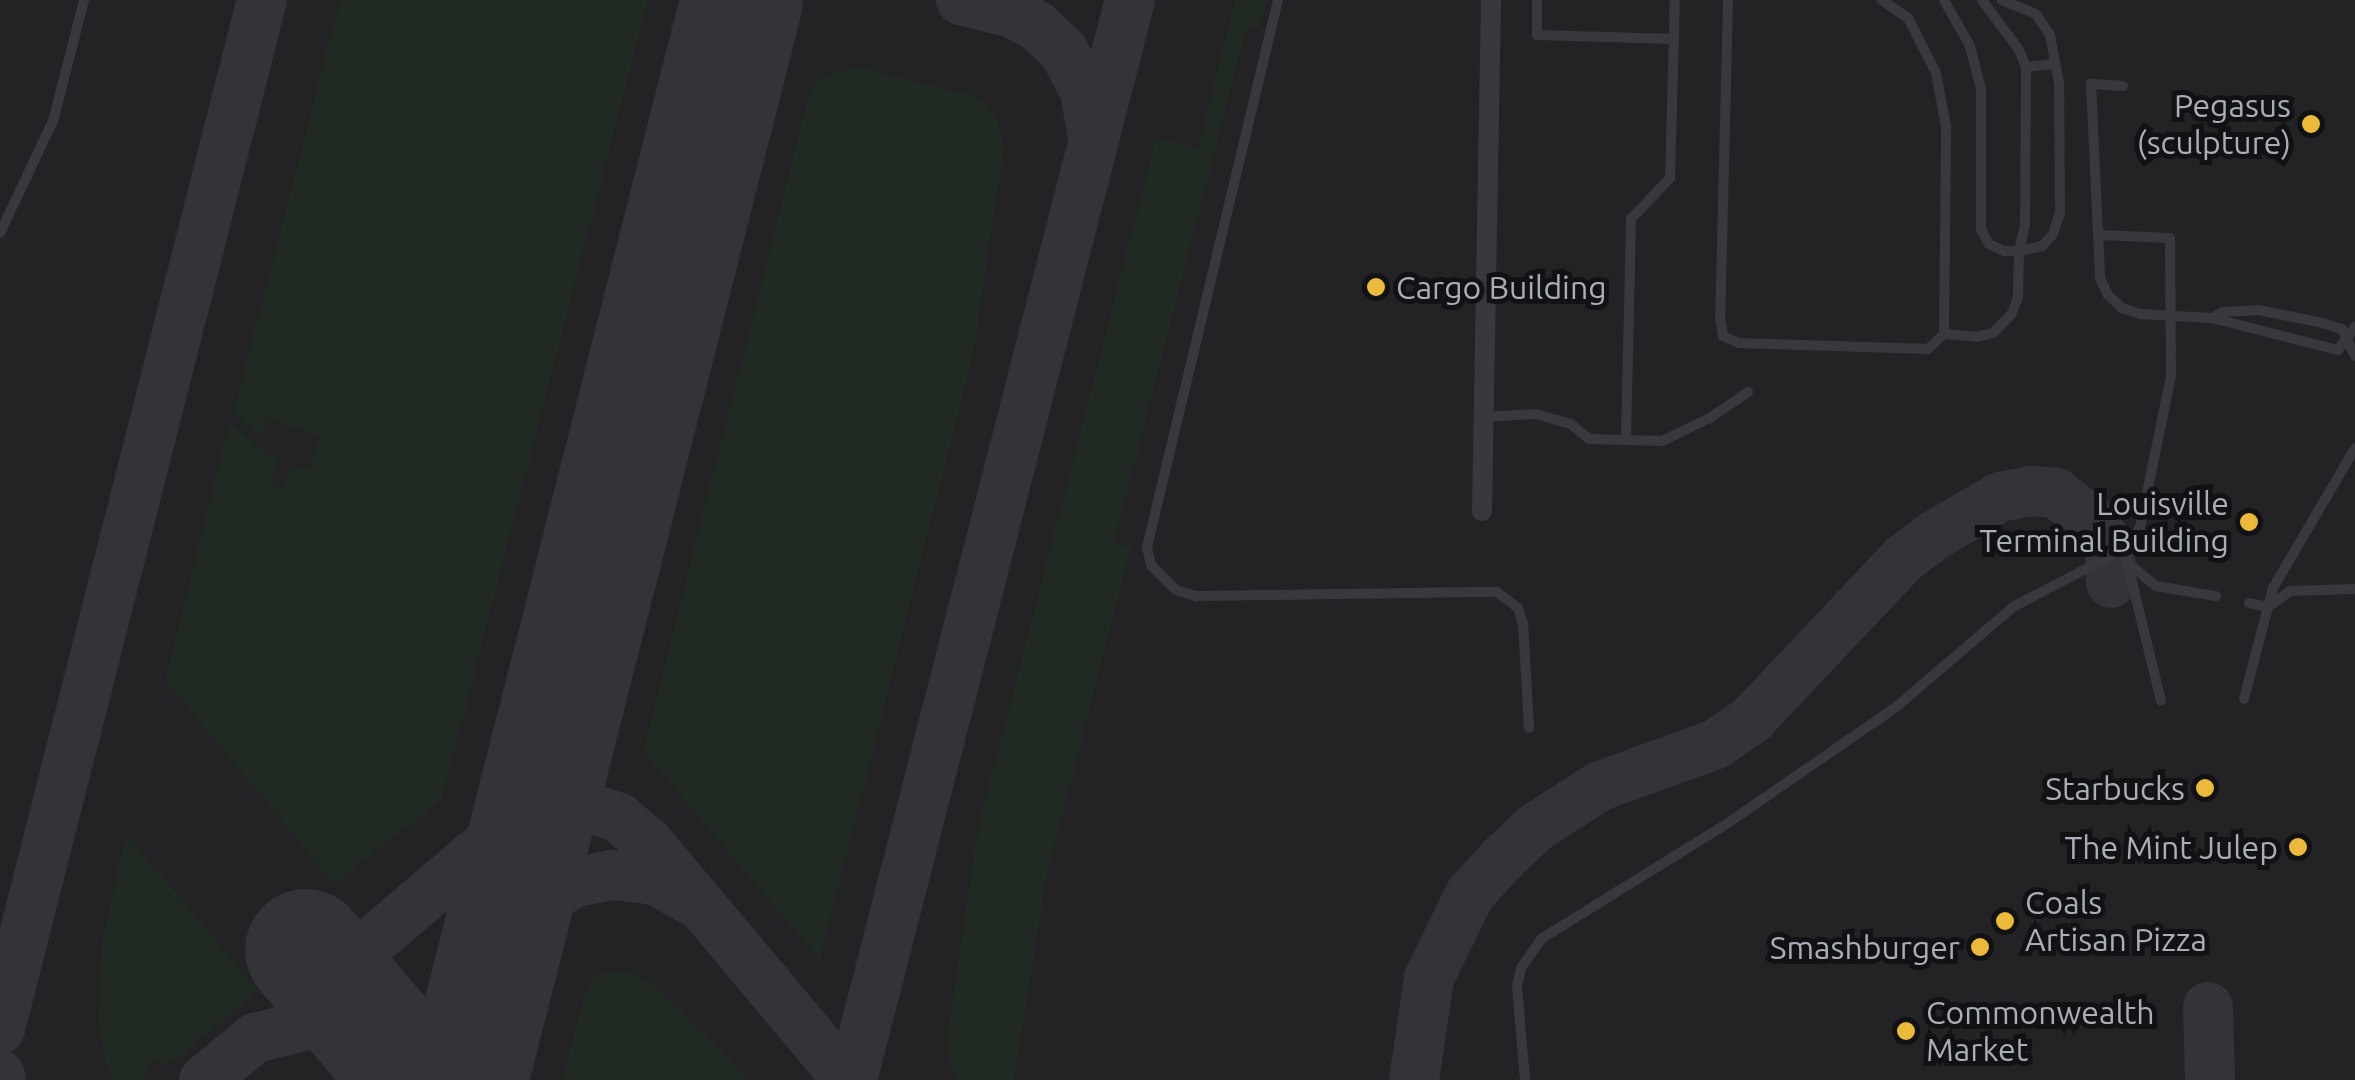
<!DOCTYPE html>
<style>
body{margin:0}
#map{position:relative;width:2355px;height:1080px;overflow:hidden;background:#171719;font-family:Ubuntu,sans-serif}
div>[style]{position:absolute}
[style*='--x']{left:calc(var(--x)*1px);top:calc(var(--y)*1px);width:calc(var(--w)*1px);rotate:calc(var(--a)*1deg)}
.built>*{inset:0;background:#232326;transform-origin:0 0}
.green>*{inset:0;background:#212923}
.taxiway>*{height:50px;margin:-25px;padding:0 25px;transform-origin:25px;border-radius:25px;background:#333438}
.runway>*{height:122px;margin:-61px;padding:0 61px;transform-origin:61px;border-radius:61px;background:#333438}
.service>*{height:10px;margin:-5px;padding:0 5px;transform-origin:5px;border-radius:5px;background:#38393e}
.minor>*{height:20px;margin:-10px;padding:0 10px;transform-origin:10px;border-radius:10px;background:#38393e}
.dots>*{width:28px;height:28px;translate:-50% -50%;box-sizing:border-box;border:5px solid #121214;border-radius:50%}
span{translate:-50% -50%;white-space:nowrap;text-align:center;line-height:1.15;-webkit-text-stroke:10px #121214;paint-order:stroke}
.poi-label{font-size:32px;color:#aaaeb8}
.right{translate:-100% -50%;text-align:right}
.left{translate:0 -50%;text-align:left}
</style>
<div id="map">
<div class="built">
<div style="left:0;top:0;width:2355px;height:1080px"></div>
</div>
<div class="green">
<div style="clip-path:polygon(340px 0,648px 0,442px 799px,334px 884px,165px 680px,230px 423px,264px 452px,280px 459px,270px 483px,281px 488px,295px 465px,309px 468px,320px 436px,269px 419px,261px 431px,253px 431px,234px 412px)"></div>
<div style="clip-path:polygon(1235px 0,1266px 0,1259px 29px,1247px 26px,1114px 543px,1131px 547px,1046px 879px,1014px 1080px,957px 1080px,948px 1056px,947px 1037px,978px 829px,1156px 138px,1199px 147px)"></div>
<div style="clip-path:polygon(859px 67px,978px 97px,996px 114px,1004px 147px,973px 355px,820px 960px,643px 751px,809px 94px,820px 76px)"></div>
<div style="clip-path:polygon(126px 834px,258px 990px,179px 1058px,167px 1064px,152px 1060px,142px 1080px,116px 1080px,107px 1070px,98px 1020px,102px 942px)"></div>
<div style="clip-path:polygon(624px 969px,650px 982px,751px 1080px,562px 1080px,583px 1000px,596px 975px)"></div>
</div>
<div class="taxiway">
<div style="--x:961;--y:0;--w:53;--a:14.3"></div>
<div style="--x:1012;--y:13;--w:28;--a:27"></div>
<div style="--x:1037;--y:26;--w:35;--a:43"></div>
<div style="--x:1063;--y:50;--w:47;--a:61.8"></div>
<div style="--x:1085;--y:91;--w:42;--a:80.3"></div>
<div style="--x:683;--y:230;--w:175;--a:-74.8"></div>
<div style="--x:729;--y:61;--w:33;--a:-67"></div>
<div style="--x:742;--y:31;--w:45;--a:-44.1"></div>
<div style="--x:330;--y:978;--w:233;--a:-40.5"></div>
<div style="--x:507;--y:827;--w:32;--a:-28"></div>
<div style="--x:535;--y:812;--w:51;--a:-5.6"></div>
<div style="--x:586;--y:807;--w:35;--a:18"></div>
<div style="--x:619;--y:818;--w:38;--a:40"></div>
<div style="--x:648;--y:842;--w:311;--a:50"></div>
<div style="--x:2208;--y:1007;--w:73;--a:88.4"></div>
<div style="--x:0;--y:1029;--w:1062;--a:-75.72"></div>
<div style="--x:0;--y:1075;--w:5;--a:79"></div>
<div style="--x:204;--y:1080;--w:66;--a:-39.5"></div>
<div style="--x:255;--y:1038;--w:62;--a:-14"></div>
<div style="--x:315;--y:1023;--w:32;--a:11"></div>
<div style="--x:346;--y:1029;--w:30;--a:26"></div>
<div style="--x:373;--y:1042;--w:51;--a:48.2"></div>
<div style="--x:470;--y:1080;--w:135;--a:-75.5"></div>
<div style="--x:504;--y:949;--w:58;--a:-52.7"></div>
<div style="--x:539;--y:903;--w:43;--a:-29.6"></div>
<div style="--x:576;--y:882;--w:36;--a:-11"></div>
<div style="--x:611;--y:875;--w:44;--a:6.5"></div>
<div style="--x:655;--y:880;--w:45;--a:29.4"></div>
<div style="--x:852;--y:1080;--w:1115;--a:-75.57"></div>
<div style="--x:1414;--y:1080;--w:103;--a:-81.6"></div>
<div style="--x:1429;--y:978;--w:93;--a:-64"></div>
<div style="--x:1470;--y:894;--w:46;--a:-47.6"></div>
<div style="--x:1501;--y:860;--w:48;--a:-43.3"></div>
<div style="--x:1536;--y:827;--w:76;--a:-32.6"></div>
<div style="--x:1600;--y:786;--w:123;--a:-19.9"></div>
<div style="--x:1716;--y:744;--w:42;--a:-34.4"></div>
<div style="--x:1751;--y:720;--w:221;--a:-46.6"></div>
<div style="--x:1903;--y:559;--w:40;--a:-37"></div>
<div style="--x:1935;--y:535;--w:75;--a:-30.3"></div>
<div style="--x:2000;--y:497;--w:31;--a:-11"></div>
<div style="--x:2030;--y:491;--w:26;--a:4"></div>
<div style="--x:2056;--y:493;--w:52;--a:38"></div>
<div style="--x:2097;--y:525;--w:27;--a:62"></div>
<div style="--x:2110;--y:549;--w:34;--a:88"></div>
</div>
<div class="runway">
<div style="--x:306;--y:950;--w:170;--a:50"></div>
<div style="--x:467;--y:1080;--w:1114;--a:-75.71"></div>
</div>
<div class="service">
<div style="--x:1278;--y:0;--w:562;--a:103.47"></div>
<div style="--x:1147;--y:547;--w:18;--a:77"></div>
<div style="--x:1151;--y:565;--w:35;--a:45"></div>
<div style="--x:1176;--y:590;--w:21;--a:17"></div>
<div style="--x:1196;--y:596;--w:301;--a:-0.8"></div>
<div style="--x:1497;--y:592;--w:26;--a:37"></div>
<div style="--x:1518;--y:608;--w:16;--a:72"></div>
<div style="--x:1523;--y:623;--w:105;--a:86.7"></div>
<div style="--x:1537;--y:0;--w:35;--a:90"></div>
<div style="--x:1537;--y:35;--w:137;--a:1.7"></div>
<div style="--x:1674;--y:39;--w:39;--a:-89"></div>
<div style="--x:1728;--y:0;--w:317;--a:91.4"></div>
<div style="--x:1720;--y:317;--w:19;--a:81"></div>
<div style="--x:1723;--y:336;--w:17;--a:24"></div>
<div style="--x:1739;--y:343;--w:189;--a:1.8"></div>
<div style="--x:1928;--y:349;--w:22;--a:-43"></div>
<div style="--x:1944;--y:334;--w:208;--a:-89.4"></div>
<div style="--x:1946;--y:126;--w:54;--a:-100.7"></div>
<div style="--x:1936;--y:73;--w:62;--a:-117"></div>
<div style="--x:1908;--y:18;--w:32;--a:-146"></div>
<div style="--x:1944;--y:0;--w:53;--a:60.5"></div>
<div style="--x:1970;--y:46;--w:44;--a:75.7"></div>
<div style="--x:1981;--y:89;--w:140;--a:90"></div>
<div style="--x:1981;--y:229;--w:17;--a:62"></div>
<div style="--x:1989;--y:244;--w:17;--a:25"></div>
<div style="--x:2004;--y:251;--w:15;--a:0"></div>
<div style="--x:2019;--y:251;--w:27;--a:-77"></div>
<div style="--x:2025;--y:225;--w:158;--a:-89.6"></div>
<div style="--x:2026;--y:67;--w:18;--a:-112"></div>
<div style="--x:2019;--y:50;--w:62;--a:-126.5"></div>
<div style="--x:2026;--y:67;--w:29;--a:-6"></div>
<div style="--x:2123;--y:86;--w:32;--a:-176"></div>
<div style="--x:2091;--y:84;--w:194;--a:87.3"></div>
<div style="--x:2100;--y:278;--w:19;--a:65"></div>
<div style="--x:2108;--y:295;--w:19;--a:43"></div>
<div style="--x:2122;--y:308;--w:20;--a:18"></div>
<div style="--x:2141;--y:314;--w:71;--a:3.2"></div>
<div style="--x:2212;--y:318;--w:130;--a:14.3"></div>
<div style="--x:2338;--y:350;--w:29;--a:-54"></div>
<div style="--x:0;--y:233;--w:124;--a:-64.7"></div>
<div style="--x:53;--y:121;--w:125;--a:-75.6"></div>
<div style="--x:2212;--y:318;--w:13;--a:-29"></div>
<div style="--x:2223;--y:312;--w:35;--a:-3"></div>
<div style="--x:2258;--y:310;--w:66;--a:11.3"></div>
<div style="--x:2323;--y:323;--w:20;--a:18"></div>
<div style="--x:2342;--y:329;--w:30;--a:64"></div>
<div style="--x:1944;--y:334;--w:32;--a:5"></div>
<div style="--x:1976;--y:337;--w:17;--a:-13"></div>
<div style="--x:1993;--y:333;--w:25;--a:-45"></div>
<div style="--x:2011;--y:315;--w:18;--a:-68"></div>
<div style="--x:2018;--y:298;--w:47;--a:-88.8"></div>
<div style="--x:2019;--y:251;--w:24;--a:-12"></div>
<div style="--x:2042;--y:246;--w:16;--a:-47"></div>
<div style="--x:2053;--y:234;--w:23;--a:-72"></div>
<div style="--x:2060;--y:212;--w:129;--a:-90.4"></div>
<div style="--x:2059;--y:83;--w:49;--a:-100.6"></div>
<div style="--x:2050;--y:35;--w:25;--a:-124"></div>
<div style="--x:2036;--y:14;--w:37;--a:-158"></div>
<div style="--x:1485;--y:417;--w:51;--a:-3.4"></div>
<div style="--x:1536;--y:414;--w:36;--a:16"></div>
<div style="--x:1571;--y:424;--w:23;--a:40"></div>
<div style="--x:1589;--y:439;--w:73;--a:1.6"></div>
<div style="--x:1662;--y:441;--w:53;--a:-25.6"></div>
<div style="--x:1710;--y:418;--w:46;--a:-34.4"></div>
<div style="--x:1626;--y:440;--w:221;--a:-88.7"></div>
<div style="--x:1631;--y:219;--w:57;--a:-46.4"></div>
<div style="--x:1670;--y:178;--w:139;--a:-88.4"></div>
<div style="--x:2124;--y:549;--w:156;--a:76.3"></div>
<div style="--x:2129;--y:564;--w:35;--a:39"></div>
<div style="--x:2156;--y:586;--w:61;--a:9.5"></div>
<div style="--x:2249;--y:603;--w:19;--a:12"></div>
<div style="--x:2268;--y:607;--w:27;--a:-36"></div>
<div style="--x:2290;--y:591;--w:65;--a:-1.8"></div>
<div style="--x:2244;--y:699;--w:115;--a:-75.4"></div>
<div style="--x:2273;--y:588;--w:162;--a:-59.6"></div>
<div style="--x:1525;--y:1080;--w:94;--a:-94.9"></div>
<div style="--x:1517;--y:986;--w:18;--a:-77"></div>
<div style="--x:1521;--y:968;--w:35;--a:-55"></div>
<div style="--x:1541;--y:939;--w:220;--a:-31.8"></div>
<div style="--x:1728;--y:823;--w:204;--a:-34.6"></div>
<div style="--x:1896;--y:707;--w:154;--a:-40.5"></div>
<div style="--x:2013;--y:607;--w:131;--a:-27.7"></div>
<div style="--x:2129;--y:546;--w:22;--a:-60"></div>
<div style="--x:2140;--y:527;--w:154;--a:-78.4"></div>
<div style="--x:2171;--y:376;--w:138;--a:-90.4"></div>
<div style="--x:2170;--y:238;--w:70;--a:-177.5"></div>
</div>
<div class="minor">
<div style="--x:1482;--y:511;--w:511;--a:-88.99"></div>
</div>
<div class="dots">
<div style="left:2311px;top:124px;background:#ebba3d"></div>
<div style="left:1376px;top:287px;background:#ebba3d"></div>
<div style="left:2249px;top:522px;background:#ebba3d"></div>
<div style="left:2205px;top:788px;background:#ebba3d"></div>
<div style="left:2298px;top:847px;background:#ebba3d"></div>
<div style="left:2005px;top:921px;background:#ebba3d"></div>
<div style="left:1980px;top:947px;background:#ebba3d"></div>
<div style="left:1906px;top:1031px;background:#ebba3d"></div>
</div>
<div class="poi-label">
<span class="right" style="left:2291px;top:124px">Pegasus<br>(sculpture)</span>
<span class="left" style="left:1396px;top:287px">Cargo Building</span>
<span class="right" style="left:2229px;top:522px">Louisville<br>Terminal Building</span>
<span class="right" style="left:2185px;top:788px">Starbucks</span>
<span class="right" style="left:2278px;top:847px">The Mint Julep</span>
<span class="left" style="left:2025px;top:921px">Coals<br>Artisan Pizza</span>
<span class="right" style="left:1960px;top:947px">Smashburger</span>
<span class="left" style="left:1926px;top:1031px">Commonwealth<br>Market</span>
</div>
</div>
